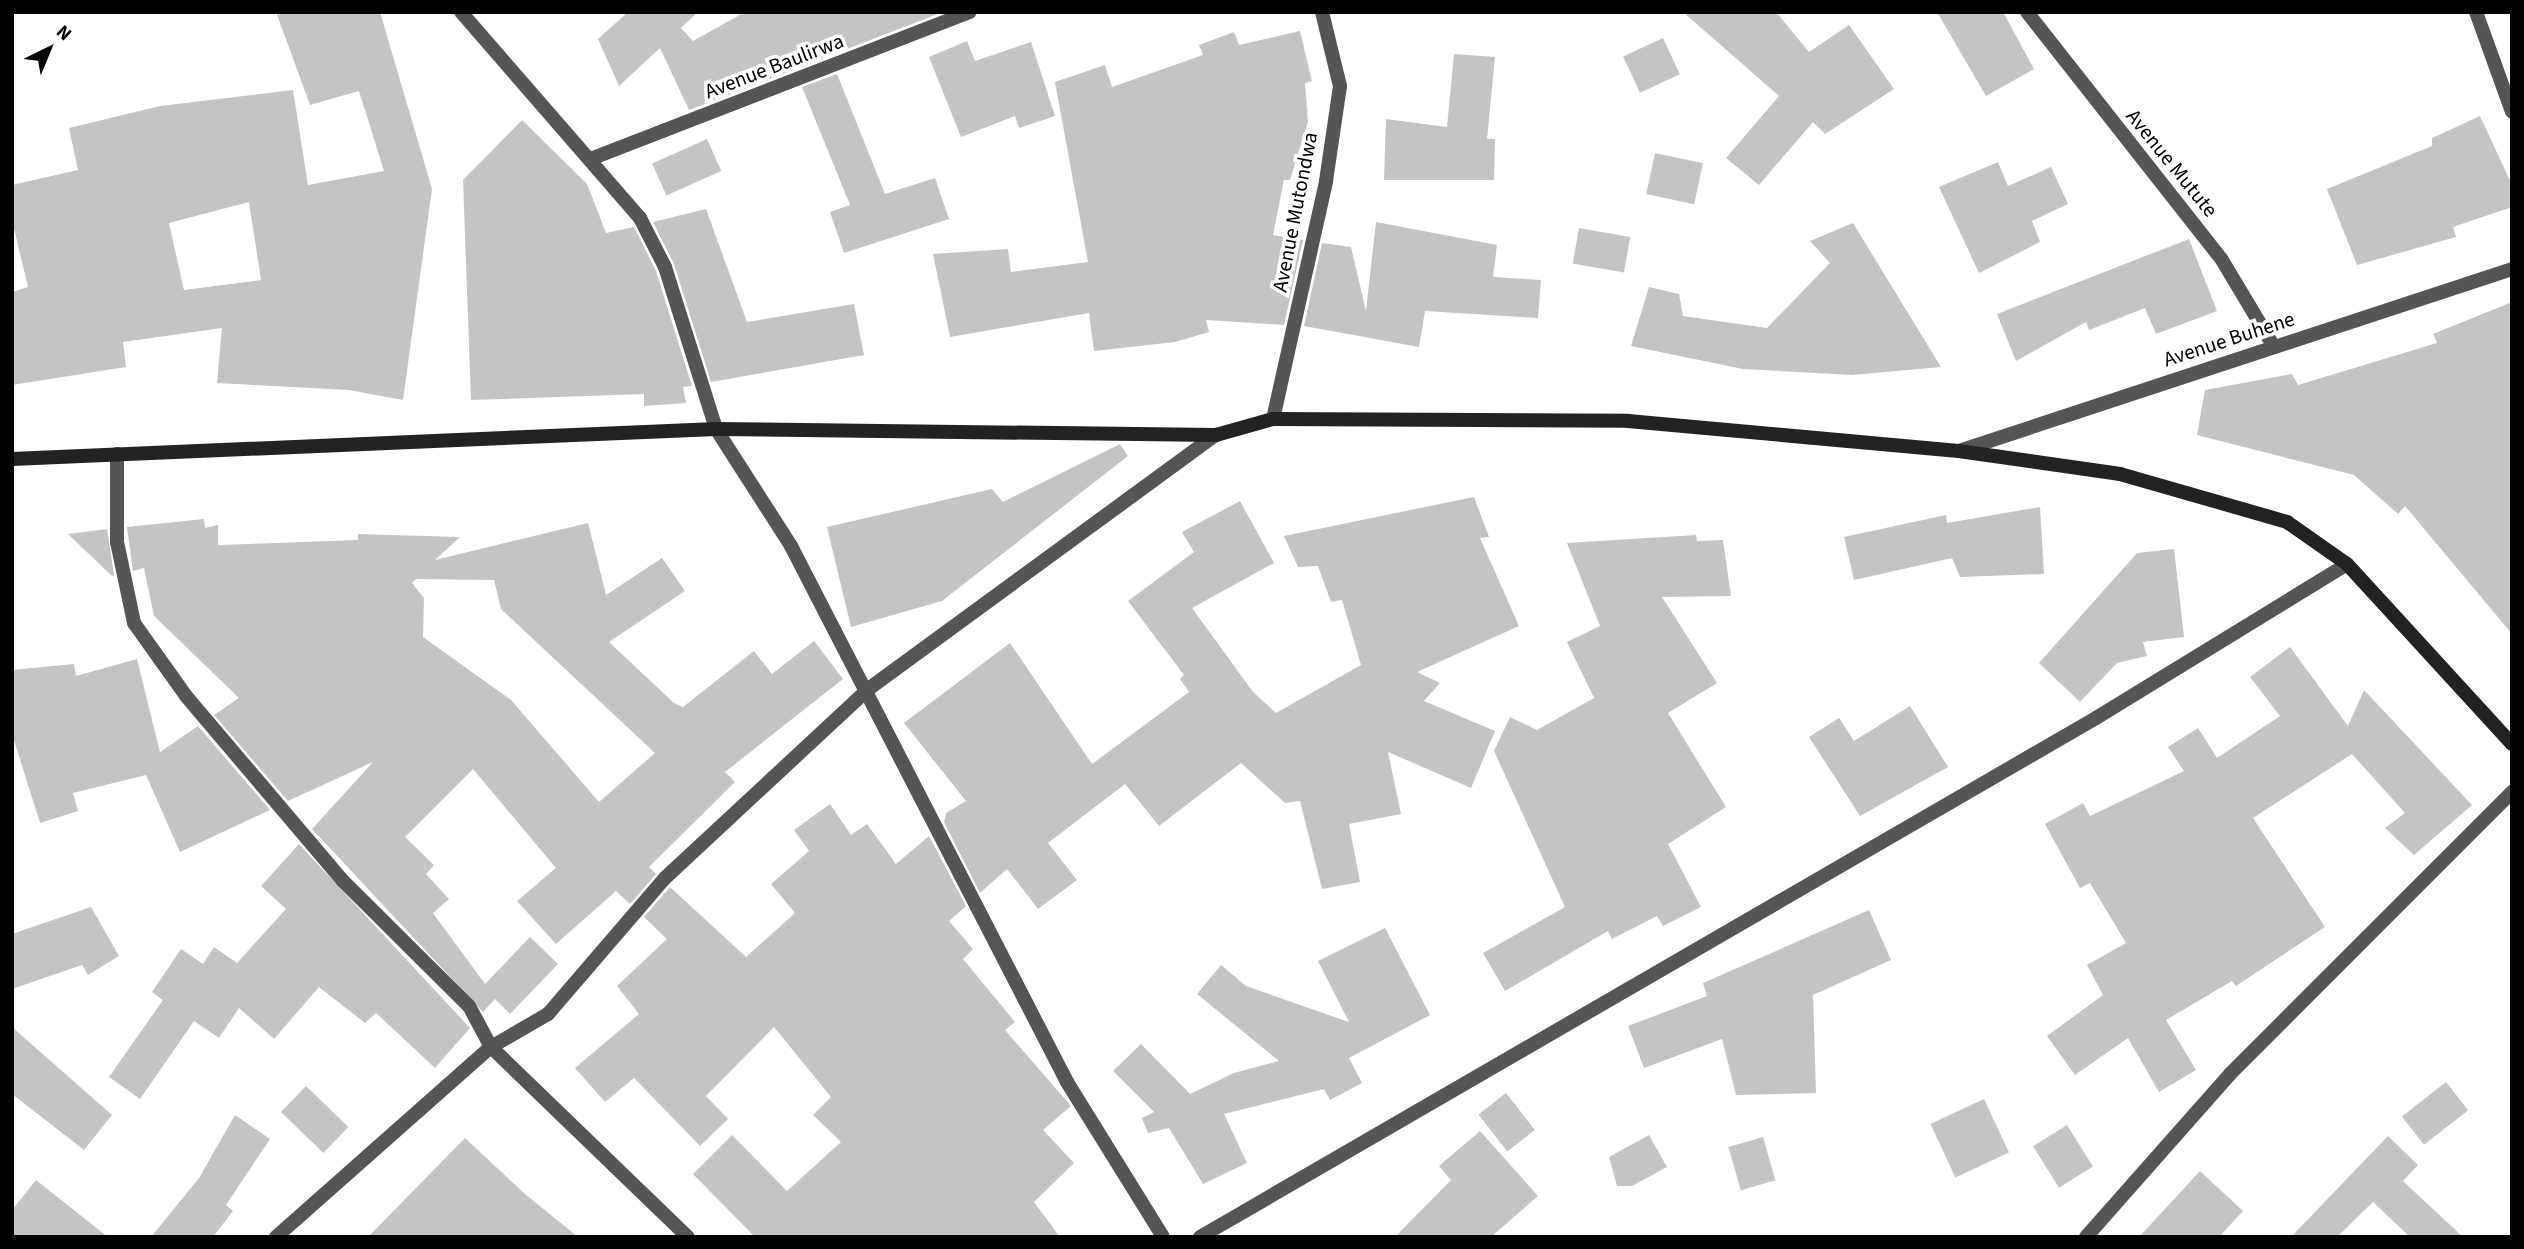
<!DOCTYPE html>
<style>
body{margin:0}
#map{position:relative;width:2524px;height:1249px;overflow:hidden;background:#fff;font-family:"Source Sans 3",sans-serif}
div>[style]{position:absolute}
[style*='--x']{left:calc(var(--x)*1px);top:calc(var(--y)*1px);width:calc(var(--w)*1px);rotate:calc(var(--a)*1deg)}
.building>*{inset:0;background:#c4c4c4;transform-origin:0 0}
.street>*{height:14px;margin:-7px;padding:0 7px;transform-origin:7px;border-radius:7px;background:#555}
.secondary>*{height:14px;margin:-7px;padding:0 7px;transform-origin:7px;border-radius:7px;background:#222}
span{translate:-50% -50%;white-space:nowrap;text-align:center;line-height:1.15;-webkit-text-stroke:7px #fff;paint-order:stroke}
.street-label{font-size:21px;color:#000}
.frame{position:absolute;inset:0;border:14px solid #000;pointer-events:none}
.north{position:absolute;left:14px;top:14px;width:70px;height:70px;-webkit-text-stroke:5px #fff;paint-order:stroke;rotate:43deg;font-size:19px;font-weight:700;line-height:28px;text-align:center;color:#000}
.north::after{content:'';display:block;margin:auto;width:24px;height:32px;background:#000;clip-path:polygon(50% 0,100% 100%,50% 72%,0 100%)}
</style>
<div id="map">
<div class="building">
<div style="clip-path:polygon(evenodd,276px 12px,380px 12px,432px 189px,403px 400px,349px 390px,217px 383px,222px 328px,123px 342px,126px 367px,12px 385px,12px 292px,28px 287px,12px 220px,12px 185px,78px 170px,69px 128px,160px 106px,293px 90px,308px 185px,384px 171px,359px 91px,310px 105px,276px 12px,249px 202px,261px 280px,184px 290px,169px 223px,249px 202px)"></div>
<div style="clip-path:polygon(628px 12px,698px 12px,681px 28px,693px 41px,745px 12px,943px 12px,689px 110px,660px 48px,619px 86px,598px 39px)"></div>
<div style="clip-path:polygon(1683px 12px,1776px 12px,1809px 52px,1849px 25px,1894px 89px,1825px 134px,1813px 122px,1759px 185px,1726px 158px,1779px 96px)"></div>
<div style="clip-path:polygon(1937px 12px,2003px 12px,2034px 69px,1986px 96px)"></div>
<div style="clip-path:polygon(1300px 31px,1312px 81px,1305px 83px,1308px 122px,1290px 180px,1284px 180px,1273px 235px,1303px 240px,1284px 325px,1206px 320px,1209px 332px,1175px 342px,1094px 351px,1089px 313px,950px 337px,933px 254px,1008px 249px,1011px 272px,1088px 262px,1055px 82px,1105px 65px,1112px 87px,1203px 55px,1199px 45px,1234px 32px,1239px 45px)"></div>
<div style="left:1663px;top:38px;width:40px;height:44px;rotate:65deg"></div>
<div style="clip-path:polygon(967px 41px,975px 61px,1031px 42px,1055px 116px,1019px 128px,1015px 116px,961px 137px,929px 57px)"></div>
<div style="clip-path:polygon(1454px 54px,1495px 57px,1487px 139px,1495px 139px,1494px 180px,1384px 180px,1386px 119px,1447px 127px)"></div>
<div style="clip-path:polygon(837px 74px,885px 194px,935px 178px,949px 219px,844px 253px,830px 212px,850px 205px,802px 87px)"></div>
<div style="clip-path:polygon(2480px 116px,2512px 185px,2512px 207px,2453px 227px,2456px 237px,2357px 265px,2327px 189px,2432px 146px,2432px 138px)"></div>
<div style="clip-path:polygon(522px 120px,587px 184px,606px 233px,634px 227px,656px 271px,692px 386px,683px 387px,686px 403px,644px 406px,644px 394px,471px 400px,463px 180px)"></div>
<div style="left:707px;top:139px;width:35px;height:60px;rotate:66deg"></div>
<div style="left:1655px;top:153px;width:49px;height:42px;rotate:12deg"></div>
<div style="clip-path:polygon(1998px 162px,2008px 186px,2051px 167px,2068px 204px,2032px 221px,2040px 242px,1979px 273px,1939px 187px)"></div>
<div style="clip-path:polygon(706px 209px,747px 322px,854px 304px,864px 355px,711px 382px,674px 264px,653px 222px)"></div>
<div style="clip-path:polygon(1376px 222px,1497px 245px,1493px 277px,1541px 280px,1538px 318px,1425px 311px,1419px 347px,1304px 326px,1322px 243px,1351px 247px,1366px 311px)"></div>
<div style="clip-path:polygon(1853px 223px,1941px 367px,1852px 375px,1743px 369px,1631px 346px,1649px 287px,1679px 294px,1683px 316px,1767px 328px,1830px 263px,1810px 241px)"></div>
<div style="left:1579px;top:228px;width:52px;height:36px;rotate:10deg"></div>
<div style="clip-path:polygon(2189px 239px,2217px 311px,2156px 334px,2145px 308px,2089px 330px,2086px 322px,2016px 361px,1997px 314px)"></div>
<div style="clip-path:polygon(2512px 302px,2512px 634px,2405px 506px,2398px 514px,2354px 475px,2197px 435px,2205px 390px,2292px 374px,2298px 385px,2437px 343px,2433px 334px)"></div>
<div style="clip-path:polygon(1120px 444px,1128px 456px,942px 601px,851px 627px,827px 527px,992px 489px,1003px 502px)"></div>
<div style="clip-path:polygon(1474px 497px,1489px 537px,1480px 538px,1519px 626px,1417px 672px,1440px 683px,1424px 701px,1495px 731px,1471px 788px,1388px 752px,1401px 814px,1349px 824px,1360px 882px,1322px 889px,1300px 801px,1285px 803px,1241px 763px,1159px 826px,1125px 784px,1048px 843px,1077px 880px,1038px 909px,1007px 869px,980px 893px,944px 822px,946px 813px,966px 801px,904px 723px,1010px 643px,1092px 764px,1189px 692px,1180px 679px,1184px 675px,1128px 601px,1194px 552px,1182px 532px,1240px 501px,1274px 563px,1192px 608px,1253px 692px,1276px 713px,1361px 665px,1342px 600px,1331px 602px,1318px 566px,1298px 567px,1284px 536px)"></div>
<div style="clip-path:polygon(2040px 507px,2044px 574px,1960px 577px,1952px 558px,1854px 580px,1844px 537px,1946px 515px,1947px 523px)"></div>
<div style="clip-path:polygon(evenodd,204px 519px,205px 528px,218px 525px,218px 545px,358px 540px,358px 534px,460px 537px,435px 560px,588px 523px,606px 595px,662px 558px,685px 591px,609px 642px,674px 703px,683px 707px,754px 651px,772px 674px,814px 641px,843px 679px,725px 772px,735px 782px,649px 867px,656px 874px,630px 904px,616px 891px,556px 944px,517px 901px,556px 868px,473px 769px,405px 837px,434px 865px,426px 874px,449px 899px,433px 913px,485px 984px,530px 937px,558px 964px,510px 1014px,495px 999px,483px 1012px,312px 829px,373px 762px,288px 801px,214px 715px,239px 698px,154px 616px,144px 568px,133px 571px,127px 527px,204px 519px,416px 579px,494px 580px,501px 609px,655px 753px,599px 802px,511px 700px,423px 637px,424px 598px,412px 583px,416px 579px)"></div>
<div style="clip-path:polygon(107px 529px,114px 575px,112px 576px,68px 534px)"></div>
<div style="clip-path:polygon(1696px 535px,1697px 541px,1723px 540px,1731px 596px,1662px 597px,1717px 683px,1668px 713px,1726px 807px,1668px 844px,1701px 907px,1663px 926px,1657px 916px,1612px 939px,1608px 931px,1505px 991px,1483px 953px,1565px 907px,1494px 751px,1510px 717px,1537px 730px,1594px 698px,1567px 642px,1600px 626px,1567px 543px)"></div>
<div style="clip-path:polygon(2174px 549px,2184px 637px,2143px 642px,2147px 656px,2117px 663px,2080px 702px,2039px 663px,2137px 553px)"></div>
<div style="clip-path:polygon(2290px 647px,2348px 726px,2364px 690px,2472px 805px,2414px 855px,2385px 828px,2405px 813px,2352px 754px,2253px 818px,2325px 927px,2236px 986px,2232px 981px,2166px 1020px,2196px 1070px,2159px 1092px,2128px 1038px,2075px 1075px,2047px 1036px,2103px 995px,2087px 965px,2126px 943px,2090px 883px,2080px 888px,2045px 824px,2083px 803px,2090px 816px,2184px 771px,2168px 747px,2198px 728px,2217px 758px,2280px 716px,2250px 677px)"></div>
<div style="clip-path:polygon(137px 659px,160px 752px,198px 726px,270px 810px,180px 852px,146px 775px,73px 793px,78px 811px,40px 823px,12px 734px,12px 670px,74px 664px,76px 676px)"></div>
<div style="clip-path:polygon(1910px 706px,1948px 767px,1860px 816px,1809px 737px,1839px 718px,1854px 741px)"></div>
<div style="clip-path:polygon(830px 804px,851px 835px,867px 824px,896px 864px,929px 836px,966px 906px,949px 921px,973px 949px,963px 959px,1015px 1022px,1005px 1030px,1071px 1106px,1043px 1130px,1074px 1163px,1034px 1202px,1060px 1237px,755px 1237px,693px 1174px,732px 1135px,787px 1191px,841px 1142px,813px 1115px,831px 1097px,774px 1027px,706px 1096px,728px 1119px,700px 1146px,634px 1078px,605px 1102px,575px 1068px,639px 1014px,617px 986px,667px 939px,644px 917px,670px 887px,746px 957px,795px 913px,771px 884px,809px 851px,794px 830px)"></div>
<div style="clip-path:polygon(299px 844px,470px 1028px,435px 1068px,376px 1013px,365px 1023px,319px 987px,274px 1039px,239px 1008px,219px 1038px,194px 1021px,140px 1099px,109px 1077px,163px 1000px,152px 992px,181px 949px,203px 964px,214px 947px,237px 963px,286px 909px,261px 886px)"></div>
<div style="clip-path:polygon(91px 907px,119px 956px,88px 975px,82px 965px,12px 989px,12px 934px)"></div>
<div style="clip-path:polygon(1869px 910px,1891px 960px,1813px 995px,1816px 1093px,1736px 1095px,1722px 1039px,1644px 1068px,1628px 1026px,1707px 996px,1703px 983px)"></div>
<div style="clip-path:polygon(1385px 928px,1430px 1015px,1349px 1058px,1362px 1083px,1330px 1100px,1324px 1089px,1224px 1114px,1247px 1163px,1203px 1184px,1169px 1128px,1148px 1133px,1142px 1118px,1154px 1112px,1113px 1071px,1141px 1044px,1190px 1094px,1234px 1073px,1279px 1061px,1197px 994px,1221px 965px,1246px 986px,1349px 1022px,1318px 961px)"></div>
<div style="clip-path:polygon(12px 1027px,112px 1115px,84px 1150px,12px 1094px)"></div>
<div style="left:2446px;top:1082px;width:36px;height:56px;rotate:52deg"></div>
<div style="left:306px;top:1086px;width:59px;height:36px;rotate:44deg"></div>
<div style="left:1506px;top:1093px;width:47px;height:35px;rotate:52deg"></div>
<div style="left:1984px;top:1099px;width:59px;height:59px;rotate:65deg"></div>
<div style="clip-path:polygon(235px 1115px,270px 1139px,226px 1205px,233px 1211px,213px 1237px,151px 1237px,199px 1178px)"></div>
<div style="left:2067px;top:1125px;width:49px;height:40px;rotate:58deg"></div>
<div style="clip-path:polygon(1480px 1131px,1538px 1196px,1491px 1237px,1395px 1237px,1451px 1180px,1439px 1166px)"></div>
<div style="clip-path:polygon(1649px 1135px,1667px 1167px,1632px 1186px,1617px 1186px,1609px 1157px)"></div>
<div style="clip-path:polygon(2388px 1136px,2418px 1165px,2403px 1181px,2463px 1237px,2410px 1237px,2373px 1202px,2337px 1237px,2291px 1237px)"></div>
<div style="left:1763px;top:1137px;width:45px;height:36px;rotate:74deg"></div>
<div style="clip-path:polygon(465px 1138px,525px 1194px,578px 1237px,368px 1237px)"></div>
<div style="clip-path:polygon(2200px 1171px,2243px 1211px,2219px 1237px,2139px 1237px)"></div>
<div style="clip-path:polygon(36px 1180px,108px 1237px,12px 1237px,12px 1210px)"></div>
</div>
<div class="street">
<div style="--x:461;--y:12;--w:273;--a:49"></div>
<div style="--x:640;--y:218;--w:55;--a:63"></div>
<div style="--x:665;--y:267;--w:170;--a:72.5"></div>
<div style="--x:716;--y:429;--w:139;--a:57.3"></div>
<div style="--x:791;--y:546;--w:603;--a:62.75"></div>
<div style="--x:1067;--y:1082;--w:182;--a:58.2"></div>
<div style="--x:2027;--y:12;--w:315;--a:51.8"></div>
<div style="--x:2222;--y:260;--w:101;--a:59.1"></div>
<div style="--x:2476;--y:12;--w:106;--a:70.2"></div>
<div style="--x:593;--y:158;--w:404;--a:-21.2"></div>
<div style="--x:1273;--y:419;--w:244;--a:-77.4"></div>
<div style="--x:1326;--y:181;--w:96;--a:-81.6"></div>
<div style="--x:1340;--y:86;--w:76;--a:-103.7"></div>
<div style="--x:1959;--y:451;--w:582;--a:-18.22"></div>
<div style="--x:117;--y:454;--w:88;--a:90"></div>
<div style="--x:117;--y:542;--w:83;--a:78.1"></div>
<div style="--x:134;--y:623;--w:90;--a:54.5"></div>
<div style="--x:186;--y:696;--w:243;--a:49.7"></div>
<div style="--x:343;--y:881;--w:177;--a:44.8"></div>
<div style="--x:469;--y:1006;--w:47;--a:61.8"></div>
<div style="--x:491;--y:1047;--w:274;--a:44"></div>
<div style="--x:276;--y:1237;--w:287;--a:-41.5"></div>
<div style="--x:491;--y:1047;--w:66;--a:-30.1"></div>
<div style="--x:548;--y:1014;--w:179;--a:-49.3"></div>
<div style="--x:665;--y:878;--w:276;--a:-42.9"></div>
<div style="--x:867;--y:690;--w:432;--a:-36.2"></div>
<div style="--x:1200;--y:1237;--w:1035;--a:-30.08"></div>
<div style="--x:2096;--y:718;--w:294;--a:-31.5"></div>
<div style="--x:2086;--y:1237;--w:217;--a:-48.5"></div>
<div style="--x:2230;--y:1074;--w:399;--a:-45"></div>
</div>
<div class="secondary">
<div style="--x:12;--y:459;--w:705;--a:-2.44"></div>
<div style="--x:716;--y:429;--w:500;--a:0.69"></div>
<div style="--x:1216;--y:435;--w:59;--a:-15.7"></div>
<div style="--x:1273;--y:419;--w:355;--a:0.3"></div>
<div style="--x:1628;--y:421;--w:332;--a:5.2"></div>
<div style="--x:1959;--y:451;--w:163;--a:8.1"></div>
<div style="--x:2120;--y:474;--w:174;--a:16"></div>
<div style="--x:2287;--y:522;--w:73;--a:35"></div>
<div style="--x:2347;--y:564;--w:244;--a:47.5"></div>
</div>
<div class="street-label">
<span style="left:774px;top:66px;rotate:-21deg">Avenue Baulirwa</span>
<span style="left:2172px;top:163px;rotate:51deg">Avenue Mutute</span>
<span style="left:1295px;top:212px;rotate:-79deg">Avenue Mutondwa</span>
<span style="left:2229px;top:339px;rotate:-18deg">Avenue Buhene</span>
</div>
<div class="frame"></div>
<div class="north">N</div>
</div>
